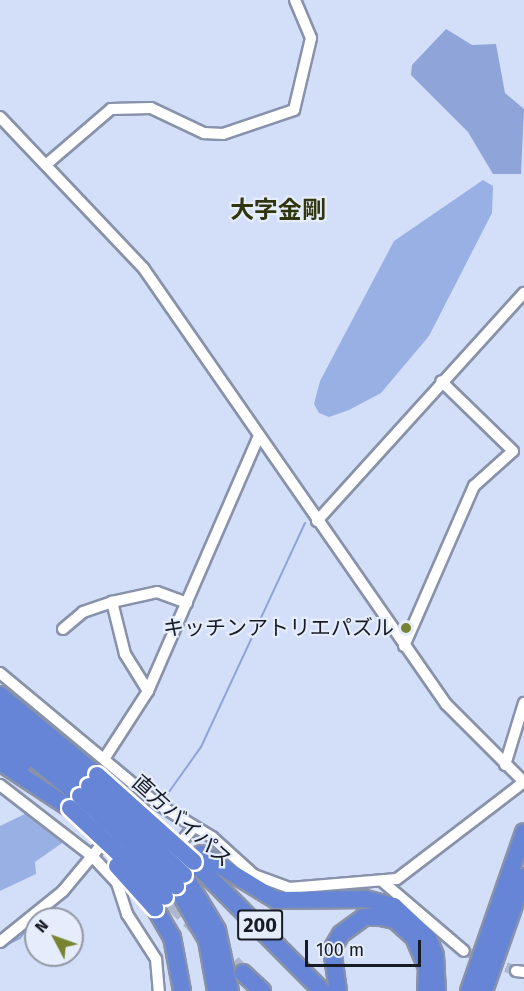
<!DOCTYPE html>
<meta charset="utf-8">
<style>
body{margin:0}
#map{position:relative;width:524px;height:991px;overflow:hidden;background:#d3dff8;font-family:"Fira Sans","Noto Sans JP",sans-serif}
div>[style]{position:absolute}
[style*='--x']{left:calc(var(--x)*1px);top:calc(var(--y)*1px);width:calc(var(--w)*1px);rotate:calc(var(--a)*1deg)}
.forest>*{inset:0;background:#99b0e4}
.water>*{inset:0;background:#8fa5d9}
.stream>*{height:2px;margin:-1px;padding:0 1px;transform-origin:1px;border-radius:1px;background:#8fa5d9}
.minor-tunnel>*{height:10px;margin-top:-5px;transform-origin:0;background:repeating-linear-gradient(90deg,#adb8ce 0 10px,transparent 0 15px)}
.highway-tunnel>*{height:16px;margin-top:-8px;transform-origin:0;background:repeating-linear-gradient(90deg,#adb8ce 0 16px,transparent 0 24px)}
.roads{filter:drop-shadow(2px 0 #8892aa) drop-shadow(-2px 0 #8892aa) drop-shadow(0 2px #8892aa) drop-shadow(0 -2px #8892aa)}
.minor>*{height:10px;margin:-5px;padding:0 5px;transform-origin:5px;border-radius:5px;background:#fff}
.highway>*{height:16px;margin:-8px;padding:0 8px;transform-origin:8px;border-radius:8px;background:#6685d6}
.bridges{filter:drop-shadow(2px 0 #fff) drop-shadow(-2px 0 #fff) drop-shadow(0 2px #fff) drop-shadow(0 -2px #fff)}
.highway-bridge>*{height:16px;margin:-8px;padding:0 8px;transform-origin:8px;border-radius:8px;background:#6685d6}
.dots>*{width:16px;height:16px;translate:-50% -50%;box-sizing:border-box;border:3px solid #e5ecfb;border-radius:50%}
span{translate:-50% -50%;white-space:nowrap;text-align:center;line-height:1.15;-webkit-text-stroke:4.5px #e5ecfb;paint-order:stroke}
.shield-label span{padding:2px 4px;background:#e5ecfb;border:2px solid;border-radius:4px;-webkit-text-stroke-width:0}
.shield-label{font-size:20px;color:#171b24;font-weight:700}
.poi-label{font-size:21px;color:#171b24}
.right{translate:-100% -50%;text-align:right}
.street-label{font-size:21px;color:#171b24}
.quarter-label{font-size:24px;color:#30360e;font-weight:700}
.north{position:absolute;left:24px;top:907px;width:60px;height:60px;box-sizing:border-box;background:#e5ecfb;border:2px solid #9398a5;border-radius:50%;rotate:311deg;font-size:16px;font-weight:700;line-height:24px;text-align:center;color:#171b24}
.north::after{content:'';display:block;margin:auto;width:21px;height:27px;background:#788431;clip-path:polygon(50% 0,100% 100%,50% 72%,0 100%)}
.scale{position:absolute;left:305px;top:940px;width:116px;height:27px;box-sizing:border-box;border:3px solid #171b24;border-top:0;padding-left:8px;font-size:18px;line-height:21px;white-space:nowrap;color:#171b24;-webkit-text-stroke:4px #e5ecfb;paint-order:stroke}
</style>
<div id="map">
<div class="forest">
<div style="clip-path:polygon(483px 180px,493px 186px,492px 213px,429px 336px,381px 393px,349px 410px,329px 417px,319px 413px,314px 404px,320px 381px,394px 241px)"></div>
<div style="clip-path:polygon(27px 813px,65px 841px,35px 862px,36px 874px,0 891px,0 826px)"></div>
</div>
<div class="water">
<div style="clip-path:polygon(446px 29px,472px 45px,496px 44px,505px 93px,524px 109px,521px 174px,493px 174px,468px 132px,411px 75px,412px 65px)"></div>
</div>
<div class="stream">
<div style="--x:164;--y:799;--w:64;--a:-54.6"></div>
<div style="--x:201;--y:747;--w:247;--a:-65.1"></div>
<div style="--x:0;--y:948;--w:22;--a:-27"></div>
<div style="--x:20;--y:938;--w:20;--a:-53"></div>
</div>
<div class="minor-tunnel">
<div style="--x:464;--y:951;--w:56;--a:21"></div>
</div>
<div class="highway-tunnel">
<div style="--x:172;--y:903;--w:35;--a:45"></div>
<div style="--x:216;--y:946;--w:38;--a:45"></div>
</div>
<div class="roads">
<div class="minor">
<div style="--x:0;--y:117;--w:209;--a:46.5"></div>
<div style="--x:144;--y:269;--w:530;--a:55.23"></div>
<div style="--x:446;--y:704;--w:110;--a:45"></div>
<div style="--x:48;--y:163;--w:83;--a:-40.6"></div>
<div style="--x:111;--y:109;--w:40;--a:-1.4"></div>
<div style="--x:151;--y:108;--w:59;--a:25.3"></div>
<div style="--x:204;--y:133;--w:19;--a:3"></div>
<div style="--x:223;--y:134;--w:75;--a:-18.7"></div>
<div style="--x:294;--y:110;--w:74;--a:-76.7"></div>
<div style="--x:311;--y:38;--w:41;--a:-112.8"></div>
<div style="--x:317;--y:521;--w:308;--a:-47.8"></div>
<div style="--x:63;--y:629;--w:26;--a:-40"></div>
<div style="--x:83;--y:612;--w:31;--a:-19"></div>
<div style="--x:404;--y:646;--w:175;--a:-66.4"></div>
<div style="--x:474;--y:486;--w:52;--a:-41.9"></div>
<div style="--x:513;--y:451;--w:100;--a:-135.8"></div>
<div style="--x:0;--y:673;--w:203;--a:39.8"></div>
<div style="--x:156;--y:803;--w:66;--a:31.3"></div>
<div style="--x:212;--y:837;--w:57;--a:42.1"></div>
<div style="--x:254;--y:875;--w:37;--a:20"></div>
<div style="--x:289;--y:888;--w:108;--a:-4.8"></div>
<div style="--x:397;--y:879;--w:160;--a:-37.4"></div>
<div style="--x:148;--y:691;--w:44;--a:-121.9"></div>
<div style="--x:125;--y:654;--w:54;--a:-104"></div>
<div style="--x:112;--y:602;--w:46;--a:-12.5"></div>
<div style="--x:157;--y:592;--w:32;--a:20"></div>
<div style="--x:106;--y:756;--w:77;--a:-57.1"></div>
<div style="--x:148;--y:691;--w:278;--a:-66.5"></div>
<div style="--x:505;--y:765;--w:65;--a:-73"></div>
<div style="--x:0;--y:785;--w:116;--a:37.7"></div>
<div style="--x:92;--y:856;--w:37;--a:47"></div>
<div style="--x:117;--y:883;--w:33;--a:72"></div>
<div style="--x:127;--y:914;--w:54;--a:57.2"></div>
<div style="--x:156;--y:959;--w:32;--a:85"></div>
<div style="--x:175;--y:849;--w:28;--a:-49"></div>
<div style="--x:383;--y:882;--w:106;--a:40.4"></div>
<div style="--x:0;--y:942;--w:81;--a:-39"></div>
<div style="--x:63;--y:891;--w:70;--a:-50.2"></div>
<div style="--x:516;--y:971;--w:8;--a:7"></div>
</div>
<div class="highway">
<div style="--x:0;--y:695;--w:126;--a:39.5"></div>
<div style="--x:0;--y:713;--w:115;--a:39.4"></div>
<div style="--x:0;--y:731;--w:103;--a:39.1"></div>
<div style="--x:0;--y:749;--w:27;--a:34"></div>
<div style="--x:0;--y:762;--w:84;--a:33.3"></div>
<div style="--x:201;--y:854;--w:88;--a:31.5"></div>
<div style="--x:276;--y:900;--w:89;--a:-0.6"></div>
<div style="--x:365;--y:899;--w:30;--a:14"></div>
<div style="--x:394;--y:906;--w:47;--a:43.3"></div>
<div style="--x:428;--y:938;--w:18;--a:68"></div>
<div style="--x:435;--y:955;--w:36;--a:87"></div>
<div style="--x:194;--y:862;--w:182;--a:45.2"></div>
<div style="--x:184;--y:875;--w:64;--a:59"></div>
<div style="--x:217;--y:930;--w:62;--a:78"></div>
<div style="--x:176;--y:886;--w:62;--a:60.1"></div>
<div style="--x:207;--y:940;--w:52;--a:80"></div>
<div style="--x:155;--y:908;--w:34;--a:60"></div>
<div style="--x:172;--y:937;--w:55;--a:79.5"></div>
<div style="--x:243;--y:973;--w:26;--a:43"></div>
<div style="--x:338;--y:991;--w:42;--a:-98.1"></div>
<div style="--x:332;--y:949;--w:17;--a:-59"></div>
<div style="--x:341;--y:934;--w:29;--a:-36"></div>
<div style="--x:364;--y:917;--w:16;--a:0"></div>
<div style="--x:380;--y:917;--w:15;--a:11"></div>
<div style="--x:395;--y:920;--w:25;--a:42"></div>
<div style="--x:414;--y:937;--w:33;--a:67"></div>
<div style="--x:427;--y:967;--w:24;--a:92"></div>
<div style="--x:469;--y:991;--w:168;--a:-70.9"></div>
<div style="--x:484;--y:991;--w:121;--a:-70.7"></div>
</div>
</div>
<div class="bridges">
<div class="highway-bridge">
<div style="--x:97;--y:775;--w:130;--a:41.9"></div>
<div style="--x:89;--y:786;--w:130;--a:43.1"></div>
<div style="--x:80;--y:796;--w:132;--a:43.2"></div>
<div style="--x:70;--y:808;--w:130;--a:43.1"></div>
<div style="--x:117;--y:866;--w:57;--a:47.9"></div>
</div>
</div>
<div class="dots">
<div style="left:406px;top:628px;background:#788431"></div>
</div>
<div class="shield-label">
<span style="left:260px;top:925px">200</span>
</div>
<div class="poi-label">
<span class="right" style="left:394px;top:628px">キッチンアトリエパズル</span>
</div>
<div class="street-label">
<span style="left:182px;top:821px;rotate:42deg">直方バイパス</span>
</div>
<div class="quarter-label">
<span style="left:278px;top:211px">大字金剛</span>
</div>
<div class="north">N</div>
<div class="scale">100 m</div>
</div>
